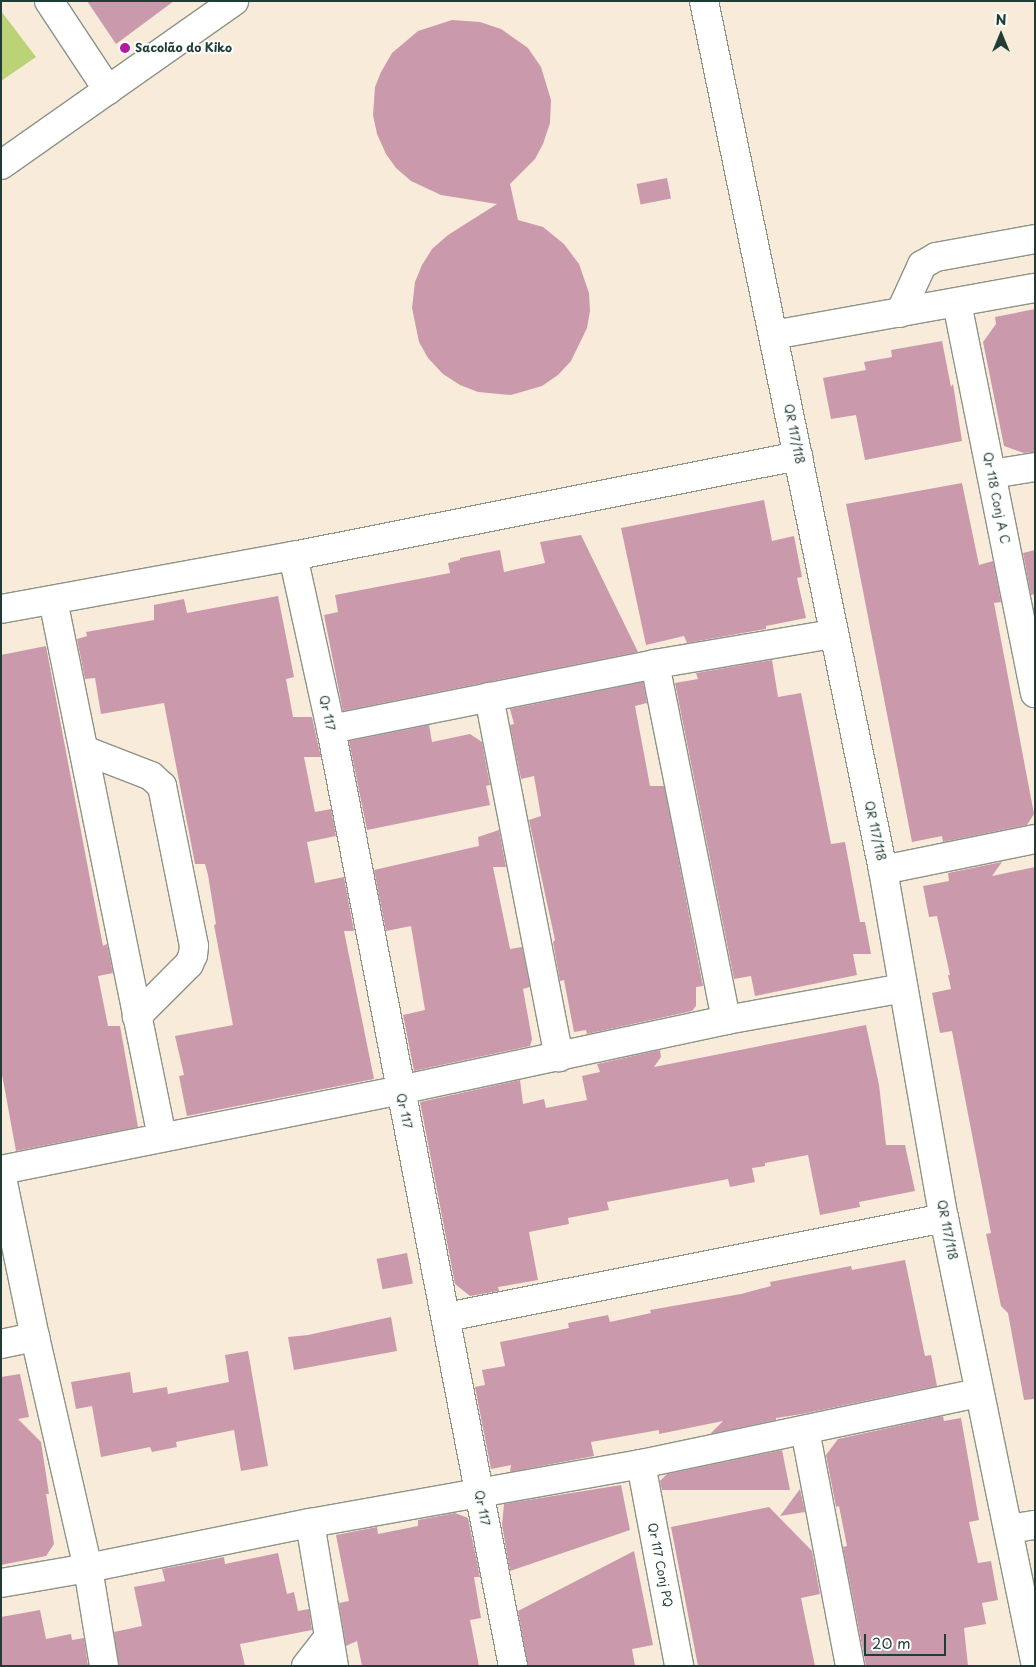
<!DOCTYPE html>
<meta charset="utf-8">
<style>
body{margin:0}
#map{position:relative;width:1036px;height:1667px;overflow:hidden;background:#f8ebda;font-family:"Playpen Sans",sans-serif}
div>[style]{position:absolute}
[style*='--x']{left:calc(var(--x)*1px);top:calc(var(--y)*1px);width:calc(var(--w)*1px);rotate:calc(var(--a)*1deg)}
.green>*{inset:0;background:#bcd276}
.building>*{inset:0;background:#ca9aac;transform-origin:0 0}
.roads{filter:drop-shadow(1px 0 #8c9487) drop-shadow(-1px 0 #8c9487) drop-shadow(0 1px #8c9487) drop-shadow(0 -1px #8c9487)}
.minor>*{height:28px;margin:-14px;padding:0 14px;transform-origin:14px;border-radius:14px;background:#fff}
.dots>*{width:14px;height:14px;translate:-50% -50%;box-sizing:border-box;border:2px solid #fff;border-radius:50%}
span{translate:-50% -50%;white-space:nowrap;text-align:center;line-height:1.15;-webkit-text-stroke:4px #fff;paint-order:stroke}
.poi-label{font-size:12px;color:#1f3d34;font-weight:700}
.left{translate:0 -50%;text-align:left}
.street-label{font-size:12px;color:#1f3d34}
.frame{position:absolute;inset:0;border:2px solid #1f3d34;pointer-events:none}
.north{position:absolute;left:976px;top:10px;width:50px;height:50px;-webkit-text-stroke:4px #fff;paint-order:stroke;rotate:0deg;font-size:14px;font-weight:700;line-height:20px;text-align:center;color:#1f3d34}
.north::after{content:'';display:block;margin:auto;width:18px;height:22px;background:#1f3d34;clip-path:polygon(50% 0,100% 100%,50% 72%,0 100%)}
.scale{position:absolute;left:864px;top:1634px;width:82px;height:22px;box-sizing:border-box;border:2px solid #1f3d34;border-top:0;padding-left:6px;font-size:15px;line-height:18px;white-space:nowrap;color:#1f3d34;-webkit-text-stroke:4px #fff;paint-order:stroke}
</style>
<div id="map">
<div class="green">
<div style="clip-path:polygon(1px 11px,36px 57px,1px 81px)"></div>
</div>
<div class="building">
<div style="clip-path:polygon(87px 1px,174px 1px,116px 44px)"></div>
<div style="clip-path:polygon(452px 20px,480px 22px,501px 29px,528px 48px,541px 67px,551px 100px,550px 123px,543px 144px,535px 159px,510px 184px,518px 220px,543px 227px,564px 244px,579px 264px,589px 293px,590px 311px,587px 328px,571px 361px,558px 375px,542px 386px,511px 395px,478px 392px,460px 385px,443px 374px,428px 358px,419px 342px,412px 308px,415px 282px,422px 265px,432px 249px,448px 235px,497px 204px,441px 195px,411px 181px,396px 168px,386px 154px,377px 134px,373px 115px,375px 87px,381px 72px,392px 53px,418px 31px)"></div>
<div style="left:667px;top:178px;width:21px;height:31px;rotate:79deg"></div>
<div style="clip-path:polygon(1035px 309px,1035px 452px,1024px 453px,1004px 446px,983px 342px,996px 324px,995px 317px)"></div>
<div style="clip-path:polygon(942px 341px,951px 387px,953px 384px,962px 441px,865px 460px,856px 415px,831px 419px,823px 378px,866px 370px,864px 362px,892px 357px,891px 350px)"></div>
<div style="clip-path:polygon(962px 483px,979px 565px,993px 561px,1001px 602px,994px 603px,1034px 814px,1027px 825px,943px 842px,942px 836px,912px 842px,846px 504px)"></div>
<div style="clip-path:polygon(764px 500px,772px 541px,794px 536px,802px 577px,797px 578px,806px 618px,766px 626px,766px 629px,687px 643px,684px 636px,646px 645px,621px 528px)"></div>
<div style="clip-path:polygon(581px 535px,638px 652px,343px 711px,324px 615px,338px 612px,335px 595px,450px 573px,448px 563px,460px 560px,460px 558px,500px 550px,504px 572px,545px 563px,540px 542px)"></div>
<div style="clip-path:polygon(1035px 550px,1035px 594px,1031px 595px,1023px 553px)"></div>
<div style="clip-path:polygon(278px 596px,294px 677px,286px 679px,293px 717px,312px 717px,321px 757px,304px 757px,315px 812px,331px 809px,336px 836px,307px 842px,315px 883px,344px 877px,354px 931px,344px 931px,374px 1079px,187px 1116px,179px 1076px,184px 1075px,175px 1036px,233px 1025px,214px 925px,216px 924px,208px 875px,205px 864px,195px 864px,164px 703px,101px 714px,95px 678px,85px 679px,77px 639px,87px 636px,86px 632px,154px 620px,154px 605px,184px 599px,187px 613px)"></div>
<div style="clip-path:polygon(46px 646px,91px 884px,103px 946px,107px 944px,113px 973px,98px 976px,108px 1026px,120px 1026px,138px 1127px,16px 1151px,1px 1069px,1px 655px)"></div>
<div style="clip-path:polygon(772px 660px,778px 697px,801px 693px,831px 844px,845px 842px,860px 922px,865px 922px,871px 954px,853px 954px,857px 975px,755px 996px,751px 976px,734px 979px,675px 683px,698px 679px,696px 673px)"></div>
<div style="clip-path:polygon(643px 682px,647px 703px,635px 706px,650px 786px,664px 786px,703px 986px,696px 987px,696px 1006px,692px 1011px,587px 1034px,586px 1030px,574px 1032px,564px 980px,560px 981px,553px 942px,555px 940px,529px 820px,541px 816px,534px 776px,521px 779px,510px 725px,514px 724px,510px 709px)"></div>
<div style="clip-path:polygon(429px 725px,432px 742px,470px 734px,482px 742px,490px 785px,486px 786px,490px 805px,367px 830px,349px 741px)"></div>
<div style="clip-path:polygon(499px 830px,506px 867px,493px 867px,510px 949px,522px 947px,530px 987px,523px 989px,532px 1039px,530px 1046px,414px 1071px,403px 1015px,425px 1010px,411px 926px,386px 931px,374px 870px,479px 846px,478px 837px)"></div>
<div style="clip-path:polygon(1002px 862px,992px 876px,1035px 867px,1035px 1399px,1024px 1400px,1008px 1313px,1001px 1306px,986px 1234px,991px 1233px,952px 1031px,940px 1033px,932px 993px,951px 989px,948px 975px,950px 975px,937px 916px,929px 917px,923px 886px,949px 881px,948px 873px)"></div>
<div style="clip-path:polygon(866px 1025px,879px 1085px,886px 1145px,905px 1145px,915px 1191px,859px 1202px,860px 1207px,820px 1215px,808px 1155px,765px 1163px,765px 1166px,752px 1168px,755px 1182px,730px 1187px,728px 1179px,607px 1202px,609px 1210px,568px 1218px,569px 1224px,529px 1232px,538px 1280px,498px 1287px,499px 1291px,470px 1296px,455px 1284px,420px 1102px,520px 1080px,523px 1104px,544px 1099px,546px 1108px,587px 1100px,582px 1076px,600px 1072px,597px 1064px,660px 1050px,661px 1057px,654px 1067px)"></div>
<div style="left:407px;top:1253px;width:31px;height:31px;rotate:79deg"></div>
<div style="clip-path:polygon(905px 1260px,925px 1356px,931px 1355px,937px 1386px,802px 1414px,776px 1418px,776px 1420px,710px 1434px,723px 1421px,659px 1434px,659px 1430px,591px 1442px,594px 1456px,510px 1472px,511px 1465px,491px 1469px,475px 1387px,485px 1385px,482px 1370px,505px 1366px,500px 1342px,569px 1328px,568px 1323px,608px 1315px,610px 1322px,651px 1313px,650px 1310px,741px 1294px,771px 1286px,770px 1282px,851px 1266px,852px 1270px)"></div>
<div style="clip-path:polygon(391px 1317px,397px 1351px,294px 1370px,288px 1337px,308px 1335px)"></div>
<div style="clip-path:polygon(248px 1351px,268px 1466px,241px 1471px,234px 1430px,176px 1442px,177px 1447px,152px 1452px,150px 1447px,101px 1457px,92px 1406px,76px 1409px,71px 1382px,130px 1372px,133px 1393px,167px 1387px,168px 1394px,229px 1382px,225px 1355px)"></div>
<div style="clip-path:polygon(20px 1374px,29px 1417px,18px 1419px,41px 1442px,49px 1494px,46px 1494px,54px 1544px,46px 1556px,1px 1565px,1px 1377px)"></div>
<div style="clip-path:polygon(943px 1416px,944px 1421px,961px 1418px,979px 1520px,969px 1522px,978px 1563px,991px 1561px,998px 1600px,982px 1603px,986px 1624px,964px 1628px,968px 1666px,866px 1666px,843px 1547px,847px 1546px,839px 1506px,836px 1507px,826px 1455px,838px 1439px)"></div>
<div style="clip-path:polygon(782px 1450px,790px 1490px,662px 1490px,660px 1481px,667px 1474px)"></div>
<div style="clip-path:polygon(621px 1485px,630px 1530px,510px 1571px,502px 1525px,504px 1504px)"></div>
<div style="clip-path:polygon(800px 1489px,805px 1512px,780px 1516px)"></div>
<div style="clip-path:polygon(769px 1507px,812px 1551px,820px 1594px,801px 1598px,815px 1666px,698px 1666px,671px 1527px)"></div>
<div style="clip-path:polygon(455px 1513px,468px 1518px,480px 1577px,474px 1577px,481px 1618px,470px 1620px,479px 1666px,362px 1666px,357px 1641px,346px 1646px,339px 1603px,349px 1601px,336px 1535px,377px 1527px,378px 1534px,418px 1526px,418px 1520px)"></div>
<div style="clip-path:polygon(634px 1551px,653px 1645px,632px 1649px,635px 1666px,528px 1666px,518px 1611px)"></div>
<div style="clip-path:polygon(278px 1553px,287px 1594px,294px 1592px,298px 1611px,309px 1609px,312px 1630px,240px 1644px,245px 1666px,119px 1666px,114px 1632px,142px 1626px,134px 1587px,165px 1581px,162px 1569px,224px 1557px,225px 1564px)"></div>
<div style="clip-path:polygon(40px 1610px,46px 1639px,71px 1634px,72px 1640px,84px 1638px,88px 1666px,1px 1666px,1px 1617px)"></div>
</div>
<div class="roads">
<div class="minor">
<div style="--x:49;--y:1;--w:107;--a:56.5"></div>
<div style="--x:704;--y:1;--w:887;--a:78.36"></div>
<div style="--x:883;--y:870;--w:353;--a:80.1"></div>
<div style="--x:944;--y:1218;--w:454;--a:78.4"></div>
<div style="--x:1;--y:165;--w:285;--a:-35.1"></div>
<div style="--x:957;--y:303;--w:398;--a:78.7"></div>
<div style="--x:900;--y:313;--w:53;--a:-65.4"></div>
<div style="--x:922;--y:265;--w:16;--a:-30"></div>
<div style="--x:936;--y:257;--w:101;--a:-10.3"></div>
<div style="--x:773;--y:335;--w:266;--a:-10.2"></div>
<div style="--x:992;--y:474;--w:44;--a:-9.2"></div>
<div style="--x:293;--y:556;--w:177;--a:77.6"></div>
<div style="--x:331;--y:729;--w:955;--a:79.01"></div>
<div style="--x:53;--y:600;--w:548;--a:78.53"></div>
<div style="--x:1;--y:609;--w:297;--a:-10.3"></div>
<div style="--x:293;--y:556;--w:515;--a:-11.2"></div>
<div style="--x:655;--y:664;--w:363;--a:78.7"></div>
<div style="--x:489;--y:697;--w:367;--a:79"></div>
<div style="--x:331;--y:729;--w:330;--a:-11.3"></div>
<div style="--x:655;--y:664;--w:181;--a:-9.6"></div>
<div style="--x:84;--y:750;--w:72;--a:21.2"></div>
<div style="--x:151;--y:776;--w:15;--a:42"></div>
<div style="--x:162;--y:786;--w:163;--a:78.7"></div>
<div style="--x:194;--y:946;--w:9;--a:96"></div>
<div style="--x:193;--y:955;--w:10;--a:114"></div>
<div style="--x:189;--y:964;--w:74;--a:135"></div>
<div style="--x:883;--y:870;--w:155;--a:-11.5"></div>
<div style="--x:1;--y:1170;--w:407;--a:-11.3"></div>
<div style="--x:400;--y:1090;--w:333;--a:-12.1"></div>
<div style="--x:726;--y:1020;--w:180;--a:-10.2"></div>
<div style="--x:1;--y:1173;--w:167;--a:78.3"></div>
<div style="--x:35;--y:1337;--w:237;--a:77.1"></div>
<div style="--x:88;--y:1568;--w:99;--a:80.7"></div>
<div style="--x:447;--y:1317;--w:507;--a:-11.27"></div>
<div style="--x:1;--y:1344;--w:35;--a:-12"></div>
<div style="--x:805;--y:1430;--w:240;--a:79.2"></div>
<div style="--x:641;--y:1464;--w:206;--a:79.3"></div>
<div style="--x:310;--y:1523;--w:145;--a:80.5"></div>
<div style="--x:1009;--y:1529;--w:26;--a:-9"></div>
<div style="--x:1;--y:1583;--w:88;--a:-9.8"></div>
<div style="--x:88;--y:1568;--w:227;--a:-11.5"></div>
<div style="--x:310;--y:1523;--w:336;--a:-10.1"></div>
<div style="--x:641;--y:1464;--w:345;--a:-11.9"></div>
<div style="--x:306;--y:1666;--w:37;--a:-52"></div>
</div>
</div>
<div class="dots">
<div style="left:125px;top:48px;background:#b5179e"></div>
</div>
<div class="poi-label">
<span class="left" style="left:135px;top:48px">Sacolão do Kiko</span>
</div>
<div class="street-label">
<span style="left:794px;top:434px;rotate:79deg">QR 117/118</span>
<span style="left:996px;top:498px;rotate:79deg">Qr 118 Conj A C</span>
<span style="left:327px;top:713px;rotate:78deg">Qr 117</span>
<span style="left:875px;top:831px;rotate:78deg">QR 117/118</span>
<span style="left:404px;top:1111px;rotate:78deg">Qr 117</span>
<span style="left:947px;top:1230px;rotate:79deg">QR 117/118</span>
<span style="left:482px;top:1508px;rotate:79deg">Qr 117</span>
<span style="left:660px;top:1565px;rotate:79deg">Qr 117 Conj PQ</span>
</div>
<div class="frame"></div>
<div class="north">N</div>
<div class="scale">20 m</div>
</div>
